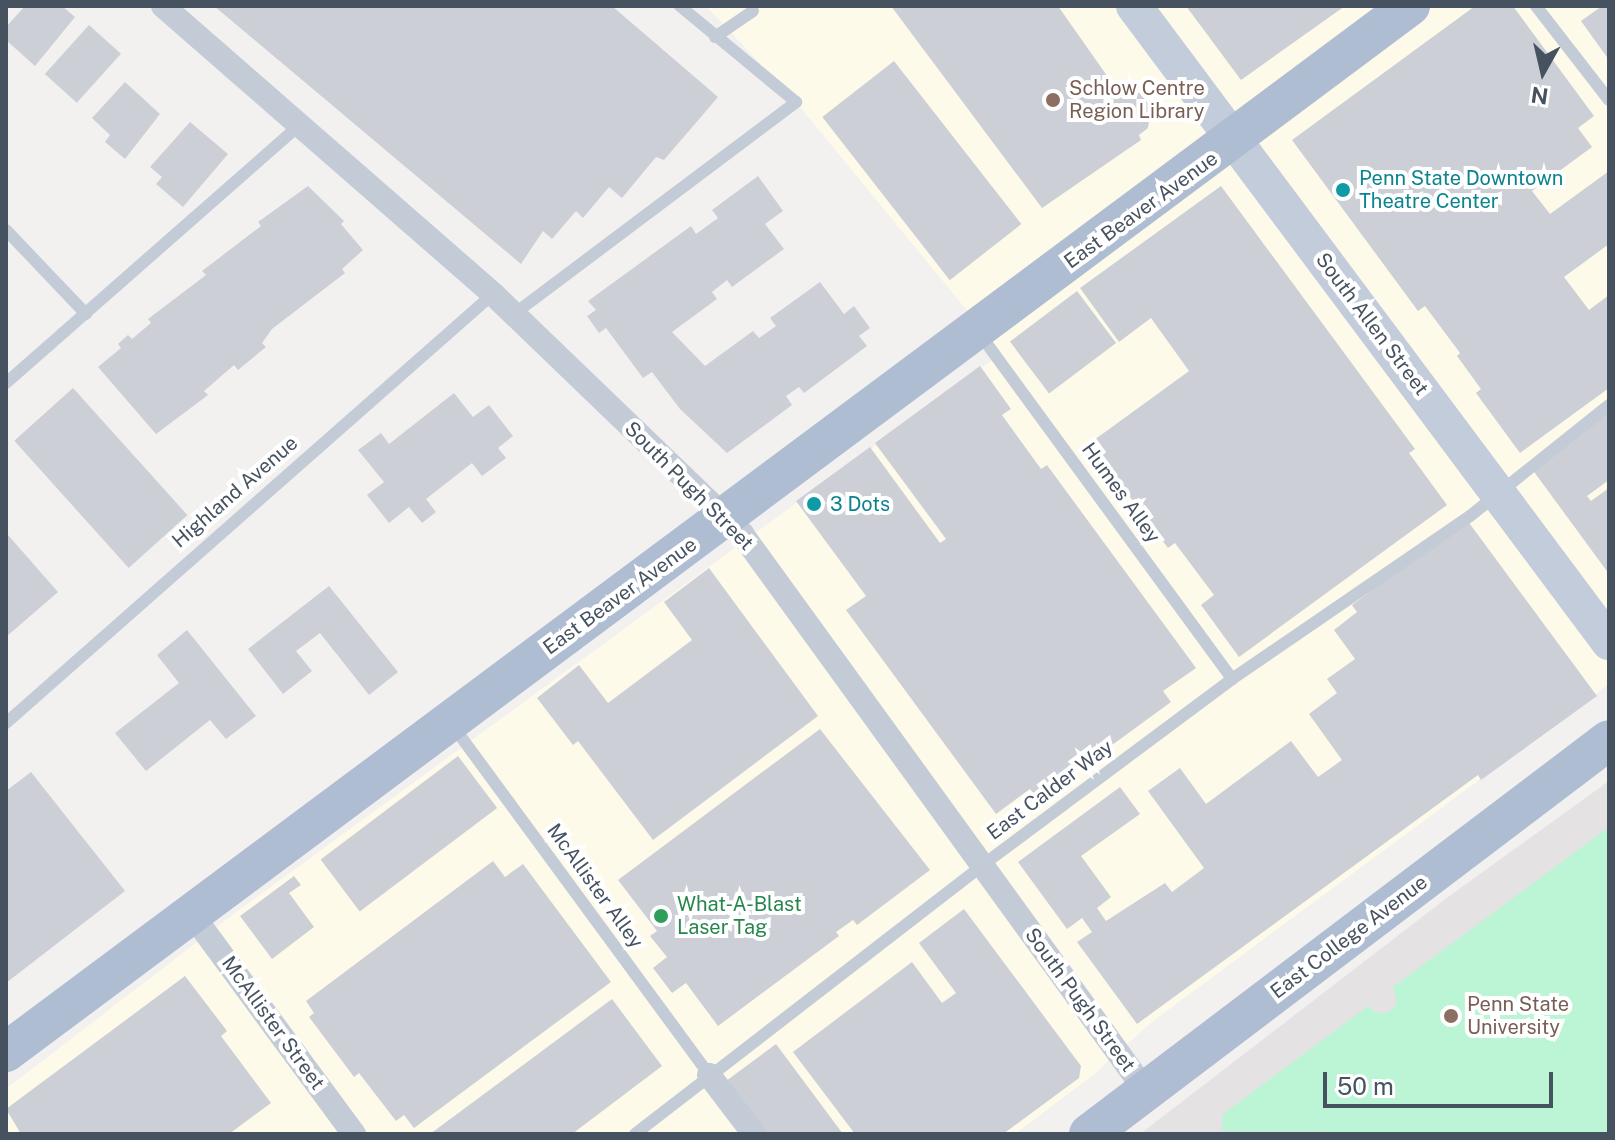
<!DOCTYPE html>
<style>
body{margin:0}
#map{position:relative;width:1615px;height:1140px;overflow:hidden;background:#f3f1f0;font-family:"Public Sans",sans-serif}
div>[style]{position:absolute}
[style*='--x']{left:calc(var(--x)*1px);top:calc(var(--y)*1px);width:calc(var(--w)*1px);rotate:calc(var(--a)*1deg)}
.commercial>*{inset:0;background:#fefaea}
.education>*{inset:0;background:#e4e2e2}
.green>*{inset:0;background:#bcf4d6}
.building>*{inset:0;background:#cccfd6;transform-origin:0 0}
.lane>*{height:12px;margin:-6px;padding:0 6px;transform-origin:6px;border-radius:6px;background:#c3cbd7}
.street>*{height:24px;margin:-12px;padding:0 12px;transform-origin:12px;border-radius:12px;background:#c3cbd7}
.secondary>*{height:36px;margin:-18px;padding:0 18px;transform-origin:18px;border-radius:18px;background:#c2ccdb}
.primary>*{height:40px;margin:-20px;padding:0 20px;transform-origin:20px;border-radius:20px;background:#aebdd2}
.dots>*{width:22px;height:22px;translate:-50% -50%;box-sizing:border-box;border:4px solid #fff;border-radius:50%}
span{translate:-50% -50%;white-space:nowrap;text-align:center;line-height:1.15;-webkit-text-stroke:8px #fff;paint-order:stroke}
.education-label{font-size:20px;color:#785e54}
.left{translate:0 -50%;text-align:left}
.culture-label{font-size:20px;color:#0d838f}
.street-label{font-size:20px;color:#465260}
.leisure-label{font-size:20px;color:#27864d}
.frame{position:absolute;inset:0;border:8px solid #465260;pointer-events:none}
.north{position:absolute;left:1503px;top:32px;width:80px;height:80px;-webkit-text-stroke:6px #fff;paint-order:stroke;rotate:188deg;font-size:22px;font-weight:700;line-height:32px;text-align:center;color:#465260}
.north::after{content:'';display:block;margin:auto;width:28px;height:36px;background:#465260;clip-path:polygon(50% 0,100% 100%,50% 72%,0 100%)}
.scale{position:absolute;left:1323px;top:1072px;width:230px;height:36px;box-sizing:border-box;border:4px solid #465260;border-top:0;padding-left:10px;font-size:24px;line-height:28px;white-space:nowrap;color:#465260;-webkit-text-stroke:6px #fff;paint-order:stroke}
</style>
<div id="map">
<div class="commercial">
<div style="clip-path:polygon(706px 6px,1609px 6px,1609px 684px,1153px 1021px,1093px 1075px,1015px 1134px,6px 1134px,6px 1089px,231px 916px,1002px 353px,796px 102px)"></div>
</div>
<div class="education">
<div style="clip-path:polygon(1609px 781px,1609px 1134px,1140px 1134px,1448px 897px)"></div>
</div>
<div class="green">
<div style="clip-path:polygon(1609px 827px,1609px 1134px,1222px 1131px,1223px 1114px,1368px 1006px,1375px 1012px,1388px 1013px,1397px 1004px,1393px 987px)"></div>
</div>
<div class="building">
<div style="clip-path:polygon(25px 6px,62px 6px,75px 17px,35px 66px,6px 40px,6px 27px)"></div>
<div style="clip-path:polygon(214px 6px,612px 6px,718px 97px,664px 160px,656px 157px,622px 198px,609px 187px,583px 218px,576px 211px,552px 239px,543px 231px,521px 264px)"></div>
<div style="clip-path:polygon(891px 6px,1058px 6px,1117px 90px,1140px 93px,1151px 107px,1148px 128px,1139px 135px,1141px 140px,1042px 208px)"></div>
<div style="clip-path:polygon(1186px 6px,1345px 6px,1241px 80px)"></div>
<div style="clip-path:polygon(1475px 6px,1513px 6px,1594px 116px,1578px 128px,1592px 147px,1532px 191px,1550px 214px,1609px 171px,1609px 244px,1564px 277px,1589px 310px,1609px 295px,1609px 388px,1520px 453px,1476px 393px,1481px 389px,1457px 356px,1460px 353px,1425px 306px,1418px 311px,1292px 140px)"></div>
<div style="clip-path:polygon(1602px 6px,1609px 6px,1609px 60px,1581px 21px)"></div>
<div style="left:89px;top:25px;width:43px;height:66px;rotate:42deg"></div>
<div style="left:894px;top:61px;width:207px;height:91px;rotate:52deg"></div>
<div style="clip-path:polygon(125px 82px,160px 114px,125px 159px,105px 142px,110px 135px,92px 118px)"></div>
<div style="clip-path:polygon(190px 122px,228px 154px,183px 207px,156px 184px,162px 177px,150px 167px)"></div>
<div style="clip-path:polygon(758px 176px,783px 211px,765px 224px,784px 249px,732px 287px,727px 280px,712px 292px,717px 299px,672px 332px,705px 366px,753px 331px,759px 338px,776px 326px,770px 318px,820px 282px,844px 314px,854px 306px,870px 328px,859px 336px,867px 346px,804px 393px,799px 387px,786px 396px,792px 405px,727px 453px,680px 409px,652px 372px,643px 378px,606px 328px,599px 333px,587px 316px,596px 310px,588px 301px,691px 226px,696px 234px,718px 218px,712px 210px)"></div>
<div style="clip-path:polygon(308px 186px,344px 221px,341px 224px,363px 250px,342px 269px,345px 273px,272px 329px,262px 343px,266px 347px,238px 370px,234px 365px,204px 391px,208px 395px,156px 434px,98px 367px,121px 348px,118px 344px,128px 335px,132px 339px,151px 323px,148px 319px,206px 275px,202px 271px,261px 226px,258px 222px)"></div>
<div style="clip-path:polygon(1221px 186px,1415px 449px,1409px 453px,1447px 505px,1239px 657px,1201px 605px,1214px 595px,1175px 543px,1168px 548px,1090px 443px,1189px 371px,1151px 318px,1119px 342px,1080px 288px)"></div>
<div style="left:1077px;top:291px;width:65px;height:84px;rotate:53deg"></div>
<div style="clip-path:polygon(980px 366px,1011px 409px,1002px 415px,1041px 469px,1047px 465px,1196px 668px,1163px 691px,1171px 702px,1038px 799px,1030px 789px,996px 814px,846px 610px,866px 596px,796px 501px,870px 447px,940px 543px,946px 539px,875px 443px)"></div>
<div style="left:73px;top:388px;width:171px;height:79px;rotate:48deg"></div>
<div style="clip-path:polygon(454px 393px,473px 417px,489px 405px,513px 436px,498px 448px,506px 458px,482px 476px,472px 463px,426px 499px,436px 512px,422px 523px,409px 507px,389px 523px,367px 495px,384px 482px,358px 450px,381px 433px,389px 444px)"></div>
<div style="clip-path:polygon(1609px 412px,1609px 480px,1587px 496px,1591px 501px,1609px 488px,1609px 574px,1532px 469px)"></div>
<div style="clip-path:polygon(1467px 520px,1597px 696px,1481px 780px,1478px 775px,1137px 1024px,1077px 942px,1092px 932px,1082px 918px,1067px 929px,1018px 862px,1120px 787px,1140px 814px,1081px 856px,1111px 897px,1097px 908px,1106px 921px,1165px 883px,1172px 892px,1204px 868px,1148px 791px,1180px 768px,1206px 804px,1291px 741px,1318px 777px,1342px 760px,1309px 714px,1337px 693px,1327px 679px,1355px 659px,1334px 630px,1357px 612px,1352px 605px)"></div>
<div style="clip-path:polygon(8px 535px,58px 592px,6px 637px,6px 536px)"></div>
<div style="clip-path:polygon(709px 568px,818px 716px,653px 840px,578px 741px,573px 745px,537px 698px,579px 665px,608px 703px,692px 640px,664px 602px)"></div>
<div style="clip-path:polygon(329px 586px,398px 672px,369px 695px,320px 633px,296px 651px,312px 671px,283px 694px,248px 649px)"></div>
<div style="clip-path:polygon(187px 630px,256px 716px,226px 739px,210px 720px,146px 771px,115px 733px,179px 683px,157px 655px)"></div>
<div style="clip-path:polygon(820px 729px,930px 870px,857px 925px,853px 920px,836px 932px,839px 936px,718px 1026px,686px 983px,672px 993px,653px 968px,667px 957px,650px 936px,657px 931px,618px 880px)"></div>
<div style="left:458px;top:756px;width:65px;height:172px;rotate:53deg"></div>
<div style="clip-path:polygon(31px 772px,125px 891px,6px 983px,6px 791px)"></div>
<div style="clip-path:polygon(493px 861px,505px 877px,523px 864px,611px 982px,414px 1128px,404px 1115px,396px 1121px,359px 1073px,354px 1077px,309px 1017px,314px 1013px,306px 1001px)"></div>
<div style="clip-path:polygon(294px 876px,301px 885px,289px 893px,314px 927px,272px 959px,240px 916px)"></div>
<div style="clip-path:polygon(964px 909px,1081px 1066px,1079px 1078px,1003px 1134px,855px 1134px,793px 1052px,912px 962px,942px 1003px,956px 993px,919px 943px)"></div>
<div style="clip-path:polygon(185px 976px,227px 1031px,221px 1036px,271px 1103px,229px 1134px,21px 1134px,6px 1109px)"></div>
<div style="clip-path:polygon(612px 999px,662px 1066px,572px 1134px,430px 1134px)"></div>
<div style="clip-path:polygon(776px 1044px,843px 1134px,766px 1134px,726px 1081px)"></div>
</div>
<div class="lane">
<div style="--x:1536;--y:6;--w:119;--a:52.2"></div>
<div style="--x:715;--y:37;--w:46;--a:-34.4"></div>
<div style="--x:6;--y:230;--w:116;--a:46.4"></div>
<div style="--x:514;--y:314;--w:353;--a:-36.9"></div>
<div style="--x:796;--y:102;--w:151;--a:-140.4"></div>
<div style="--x:979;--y:333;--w:429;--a:53.8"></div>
<div style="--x:6;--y:383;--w:390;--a:-41.3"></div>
<div style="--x:6;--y:723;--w:649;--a:-41.38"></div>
<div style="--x:453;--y:726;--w:433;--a:53.7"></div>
<div style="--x:635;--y:1134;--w:441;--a:-37.7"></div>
<div style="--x:984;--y:864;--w:309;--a:-36.7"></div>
<div style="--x:1232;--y:679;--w:288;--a:-34.4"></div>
<div style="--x:1470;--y:516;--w:178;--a:-38.6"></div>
</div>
<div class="street">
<div style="--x:163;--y:6;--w:438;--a:41.1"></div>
<div style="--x:493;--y:294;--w:346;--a:43.9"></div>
<div style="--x:742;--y:534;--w:688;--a:54.05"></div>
<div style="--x:191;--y:913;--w:275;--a:53.6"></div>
<div style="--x:709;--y:1075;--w:74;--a:52.7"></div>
</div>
<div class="secondary">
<div style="--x:1134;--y:6;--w:794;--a:53.25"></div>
</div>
<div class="primary">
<div style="--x:6;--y:1052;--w:1751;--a:-36.69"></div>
<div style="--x:1089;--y:1134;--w:652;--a:-37.15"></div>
</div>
<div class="dots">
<div style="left:1053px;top:100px;background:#8d6e63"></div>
<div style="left:1343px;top:190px;background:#0f9aa8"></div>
<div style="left:814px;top:504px;background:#0f9aa8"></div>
<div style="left:661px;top:916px;background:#2e9e5b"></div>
<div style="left:1451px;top:1016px;background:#8d6e63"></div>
</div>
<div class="education-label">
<span class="left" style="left:1069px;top:100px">Schlow Centre<br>Region Library</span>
<span class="left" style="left:1467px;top:1016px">Penn State<br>University</span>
</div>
<div class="culture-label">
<span class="left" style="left:1359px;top:190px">Penn State Downtown<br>Theatre Center</span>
<span class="left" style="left:830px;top:504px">3 Dots</span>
</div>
<div class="street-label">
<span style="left:1141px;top:210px;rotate:-36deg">East Beaver Avenue</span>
<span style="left:1372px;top:324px;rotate:53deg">South Allen Street</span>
<span style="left:689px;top:486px;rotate:45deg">South Pugh Street</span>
<span style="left:235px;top:492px;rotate:-41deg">Highland Avenue</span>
<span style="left:1121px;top:493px;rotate:54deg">Humes Alley</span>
<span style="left:620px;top:596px;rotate:-36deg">East Beaver Avenue</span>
<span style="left:1050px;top:790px;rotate:-37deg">East Calder Way</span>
<span style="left:595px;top:886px;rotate:54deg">McAllister Alley</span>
<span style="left:1349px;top:937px;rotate:-37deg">East College Avenue</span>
<span style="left:1080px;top:1000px;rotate:54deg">South Pugh Street</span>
<span style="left:273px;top:1023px;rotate:54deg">McAllister Street</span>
</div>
<div class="leisure-label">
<span class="left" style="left:677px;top:916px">What-A-Blast<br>Laser Tag</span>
</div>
<div class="frame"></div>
<div class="north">N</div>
<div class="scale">50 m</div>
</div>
